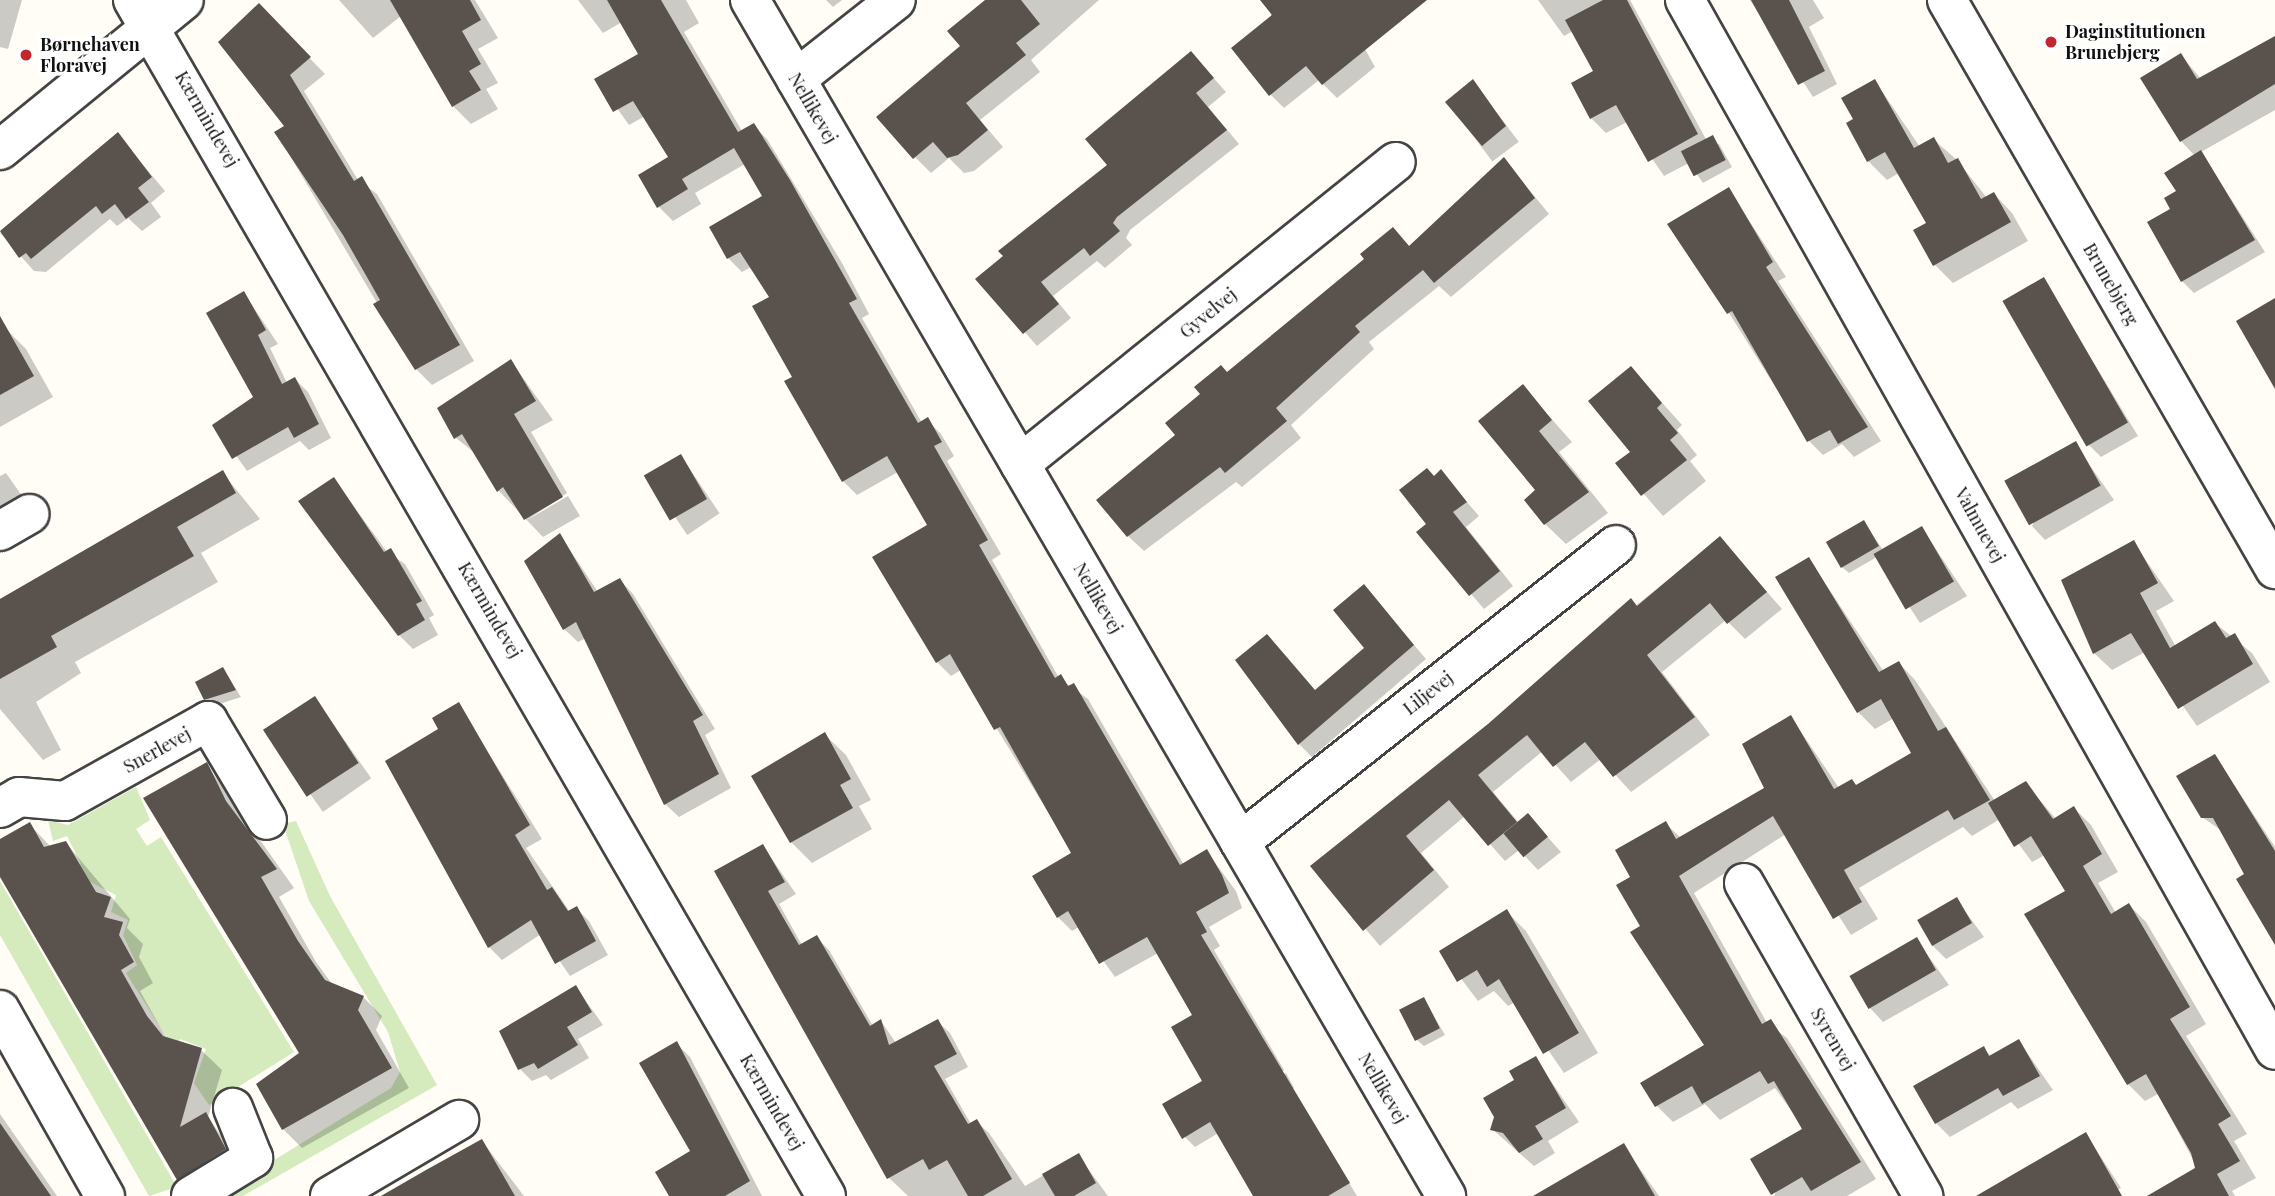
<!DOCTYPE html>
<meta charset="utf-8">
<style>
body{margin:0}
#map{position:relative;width:2275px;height:1196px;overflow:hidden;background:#fffdf5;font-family:"Playfair Display",serif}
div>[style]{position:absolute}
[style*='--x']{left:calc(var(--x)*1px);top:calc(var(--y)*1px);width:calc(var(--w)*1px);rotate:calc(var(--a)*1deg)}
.green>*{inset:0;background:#d5ebbd}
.shadow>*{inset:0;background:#0003;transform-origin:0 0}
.building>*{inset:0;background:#5a524d;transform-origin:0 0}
.roads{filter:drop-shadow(2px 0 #444) drop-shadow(-2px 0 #444) drop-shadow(0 2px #444) drop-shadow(0 -2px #444)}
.minor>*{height:38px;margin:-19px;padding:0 19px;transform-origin:19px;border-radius:19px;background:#fff}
.dots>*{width:19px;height:19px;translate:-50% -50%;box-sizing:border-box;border:4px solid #fff;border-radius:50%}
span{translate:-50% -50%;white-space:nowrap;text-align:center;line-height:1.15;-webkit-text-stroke:7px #fff;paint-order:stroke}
.poi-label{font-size:18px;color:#111;font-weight:700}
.left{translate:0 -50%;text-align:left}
.street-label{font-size:18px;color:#111}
</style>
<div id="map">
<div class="green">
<div style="clip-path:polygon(136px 787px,150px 820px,136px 829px,147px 846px,161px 837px,294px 1052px,209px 1105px,194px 1083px,206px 1049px,180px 1039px,176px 1052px,126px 973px,137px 965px,123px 935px,128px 920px,111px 912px,116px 895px,70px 872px,81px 864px,67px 836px,53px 841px,48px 820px,68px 825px)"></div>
<div style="clip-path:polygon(296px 821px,330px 896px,437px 1085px,243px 1196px,216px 1196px,391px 1088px,400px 1072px,388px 1032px,309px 901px,283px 824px)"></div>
<div style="clip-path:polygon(0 881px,177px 1187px,149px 1196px,0 935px)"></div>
</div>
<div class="shadow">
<div style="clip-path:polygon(0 0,22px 0,8px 49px,0 47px)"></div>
<div style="clip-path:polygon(339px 0,475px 0,498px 38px,478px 49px,498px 83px,486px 89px,498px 109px,471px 124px,453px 106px,401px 16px,373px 38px)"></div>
<div style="clip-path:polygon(578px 0,686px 0,699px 23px,684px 32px,742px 131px,753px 125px,767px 139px,842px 263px,869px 314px,862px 318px,922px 423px,927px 420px,941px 434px,954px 456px,947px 461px,1001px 554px,992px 560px,1059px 678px,1088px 699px,1184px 865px,1207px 852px,1236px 891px,1242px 908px,1209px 927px,1220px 946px,1214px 950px,1284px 1070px,1182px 1134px,1286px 1073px,1294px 1088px,1195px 1147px,1181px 1133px,1204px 1081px,1194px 1016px,1158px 953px,1115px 977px,1079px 927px,1072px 931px,1058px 917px,1034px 876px,1073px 853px,961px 670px,951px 676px,937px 662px,930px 526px,898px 472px,857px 495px,843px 481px,786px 382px,794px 377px,771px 297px,751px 267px,742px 272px,728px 258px,764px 197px,745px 164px,695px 193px,701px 204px,673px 221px,659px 207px,670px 158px,645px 116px,629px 125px,597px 80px,640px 54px,622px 22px,603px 33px)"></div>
<div style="clip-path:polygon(826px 0,842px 0,833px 7px)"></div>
<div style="clip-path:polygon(988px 0,1099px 0,1031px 60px,1040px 72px,980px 120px,1003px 147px,974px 171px,964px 173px,949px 158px,931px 173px,915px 157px)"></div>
<div style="clip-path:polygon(1271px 0,1402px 0,1354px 29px,1375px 67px,1337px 98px,1319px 80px,1284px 108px,1270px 94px)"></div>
<div style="clip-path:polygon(1538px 0,1630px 0,1707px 141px,1719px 144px,1732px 167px,1703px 183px,1689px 163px,1664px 176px,1627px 122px,1606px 133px,1591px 118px,1595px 71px,1573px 31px,1564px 36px)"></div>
<div style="clip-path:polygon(1750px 0,1813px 0,1824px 18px,1809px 27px,1837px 84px,1813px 97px)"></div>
<div style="clip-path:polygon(259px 6px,325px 74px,304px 91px,358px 180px,377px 194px,474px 361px,432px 385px,416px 369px,276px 132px,286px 126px)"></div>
<div style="clip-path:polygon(2275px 38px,2275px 110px,2201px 152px,2265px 252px,2194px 293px,2182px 281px,2172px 209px,2195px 156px,2181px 141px,2181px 55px,2201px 79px)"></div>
<div style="clip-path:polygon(1191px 53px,1226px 92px,1208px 107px,1239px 144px,1130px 230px,1126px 238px,1132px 245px,1105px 268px,1097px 261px,1053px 296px,1071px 318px,1037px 346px,978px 279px,1109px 165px)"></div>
<div style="left:1473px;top:81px;width:76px;height:33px;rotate:53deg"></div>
<div style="clip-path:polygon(1875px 81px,1920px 147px,1933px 139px,1957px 160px,1987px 198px,1994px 194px,2012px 213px,2028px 241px,1953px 283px,1934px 264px,1928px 224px,1899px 173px,1887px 180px,1868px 161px,1855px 120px)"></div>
<div style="clip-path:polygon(118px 135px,165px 191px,151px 203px,161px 217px,142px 231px,128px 218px,117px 226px,110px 219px,46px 272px,34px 271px,0 233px)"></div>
<div style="clip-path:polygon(1504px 159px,1549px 214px,1451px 297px,1439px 286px,1369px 342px,1374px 349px,1291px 425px,1301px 438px,1242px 487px,1236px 482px,1144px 551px,1128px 536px,1177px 435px,1227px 374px,1367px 259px,1393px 229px,1410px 247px)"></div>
<div style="clip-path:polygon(1729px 190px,1786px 277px,1778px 281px,1881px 441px,1854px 457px,1842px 444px,1823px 455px,1809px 441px,1729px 313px)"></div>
<div style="clip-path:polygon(2043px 279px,2138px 436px,2101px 457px,2089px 445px)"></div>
<div style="clip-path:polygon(244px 293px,278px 344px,270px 348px,287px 383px,295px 379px,308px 392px,331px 438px,309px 450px,300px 441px,247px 471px,215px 426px,255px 398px)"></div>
<div style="clip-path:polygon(5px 328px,26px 349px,53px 397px,0 427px,0 331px)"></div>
<div style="clip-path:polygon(511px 361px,553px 420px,531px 432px,567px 493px,527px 520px,568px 496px,580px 516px,543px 537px,498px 490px,476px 454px,456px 438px)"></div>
<div style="clip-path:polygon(1631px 368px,1682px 425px,1677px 430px,1697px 455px,1690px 461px,1706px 481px,1663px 516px,1618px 464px,1632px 452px)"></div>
<div style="clip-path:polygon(1523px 387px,1572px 442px,1559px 452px,1608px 513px,1566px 544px,1545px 524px)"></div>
<div style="clip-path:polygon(2075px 444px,2114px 500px,2045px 540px,2032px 526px)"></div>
<div style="left:681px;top:456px;width:69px;height:39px;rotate:56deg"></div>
<div style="clip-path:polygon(222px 472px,260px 519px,201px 553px,218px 582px,75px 662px,81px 673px,36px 702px,61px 750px,43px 760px,0 709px,0 599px)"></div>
<div style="clip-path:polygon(1441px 472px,1479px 516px,1466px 527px,1513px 586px,1484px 609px,1418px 532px,1429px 524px,1434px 477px)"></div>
<div style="clip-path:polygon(6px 473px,29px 506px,0 524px,0 476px)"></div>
<div style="clip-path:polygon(334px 479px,387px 552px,405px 564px,434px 615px,429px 618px,438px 635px,413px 649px,399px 635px)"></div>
<div style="clip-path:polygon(1864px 522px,1883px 550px,1922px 528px,1967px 596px,1920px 623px,1877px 557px,1849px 573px,1842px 567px)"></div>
<div style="clip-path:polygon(560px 535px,598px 592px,620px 580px,633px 594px,715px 729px,705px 735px,731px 788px,679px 817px,665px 804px,586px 638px,578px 642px,564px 629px)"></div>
<div style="clip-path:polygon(1720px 538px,1782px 609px,1745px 639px,1726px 620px,1662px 672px,1710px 735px,1631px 792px,1601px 759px,1571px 782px,1543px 751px,1493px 792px,1519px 823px,1528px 815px,1561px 852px,1538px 870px,1519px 850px,1505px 861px,1465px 816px,1421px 853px,1449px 887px,1380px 946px,1312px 866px)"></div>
<div style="clip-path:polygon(2134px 543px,2174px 601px,2156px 611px,2176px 647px,2215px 623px,2252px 653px,2270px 682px,2197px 726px,2145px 652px,2112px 670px,2094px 653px)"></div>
<div style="clip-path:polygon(1809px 559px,1884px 672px,1899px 663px,1915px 680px,1995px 801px,2026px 784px,2056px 819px,2074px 808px,2091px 825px,2118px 872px,2098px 883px,2116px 913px,2129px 905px,2146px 922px,2206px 1024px,2186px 1036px,2247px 1134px,2234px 1141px,2256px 1178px,2232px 1191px,2235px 1196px,2151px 1196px,2198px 1169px,2158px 1094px,2145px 1101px,2128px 1084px,2067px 891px,2045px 855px,2032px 862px,2000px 819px,1972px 836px,1963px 827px,1859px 888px,1878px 919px,1851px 935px,1786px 834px,1694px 893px,1767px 1023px,1787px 1038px,1876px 1179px,1847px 1196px,1774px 1196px,1805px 1130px,1775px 1088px,1720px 1120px,1705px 1104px,1673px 1122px,1657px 1106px,1706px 1046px,1643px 927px,1633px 877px,1665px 823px,1681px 838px,1767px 789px,1791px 717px,1839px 788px,1857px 787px,1913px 753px,1894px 718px,1875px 729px,1858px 712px)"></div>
<div style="clip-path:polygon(1364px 586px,1426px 659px,1312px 757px,1299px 744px,1316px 691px,1367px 648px)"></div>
<div style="clip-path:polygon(223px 669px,241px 697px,213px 706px,206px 699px)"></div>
<div style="left:315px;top:698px;width:98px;height:59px;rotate:55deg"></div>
<div style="clip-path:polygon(458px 704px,542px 839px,526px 848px,570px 912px,576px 908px,589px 921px,608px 955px,570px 976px,541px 934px,502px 960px,489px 947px,441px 729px)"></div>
<div style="clip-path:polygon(825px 735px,846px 755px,871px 800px,859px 806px,872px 829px,812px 863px,791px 842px)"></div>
<div style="clip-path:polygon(2215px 756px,2275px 847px,2275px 928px,2222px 831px,2202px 817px)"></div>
<div style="clip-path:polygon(207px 765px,294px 888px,279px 897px,316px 962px,332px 984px,363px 997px,382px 1016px,376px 1030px,409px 1088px,302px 1148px,283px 1129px,302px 1053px)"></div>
<div style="clip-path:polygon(29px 824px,51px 847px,66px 843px,130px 919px,127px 928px,143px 944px,139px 957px,153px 983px,140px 991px,167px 1039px,201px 1050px,222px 1070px,208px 1117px,245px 1170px,195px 1196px,178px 1179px,0 872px,0 841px)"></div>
<div style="clip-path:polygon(763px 846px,796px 894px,779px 904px,802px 945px,816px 937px,829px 950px,873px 1026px,881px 1021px,896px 1043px,937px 1021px,950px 1033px,968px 1067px,945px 1079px,971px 1124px,976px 1121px,989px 1133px,1025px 1186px,1078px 1155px,1108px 1196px,908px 1196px,889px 1178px,717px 872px)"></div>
<div style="clip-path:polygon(1957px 900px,1984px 937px,1946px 959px,1932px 945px)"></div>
<div style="clip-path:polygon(1506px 911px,1526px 931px,1598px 1053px,1564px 1073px,1515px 1002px,1508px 1006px,1494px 991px,1478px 1001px,1441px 952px)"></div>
<div style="clip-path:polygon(1917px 940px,1949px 985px,1883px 1022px,1870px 1008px)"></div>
<div style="clip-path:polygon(576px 987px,603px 1025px,578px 1039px,589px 1058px,551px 1080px,546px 1075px,532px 1081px,520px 1069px)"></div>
<div style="clip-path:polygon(1424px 999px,1445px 1035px,1424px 1046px,1417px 1040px)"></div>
<div style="clip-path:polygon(2019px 1041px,2053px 1090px,2018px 1109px,2011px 1102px,1950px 1137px,1936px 1123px,1983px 1048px,1992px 1057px)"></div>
<div style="clip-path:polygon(676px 1043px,690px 1057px,762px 1196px,670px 1196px,692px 1152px)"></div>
<div style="clip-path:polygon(1535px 1058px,1579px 1122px,1548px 1141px,1555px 1153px,1534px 1166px,1492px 1129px)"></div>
<div style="clip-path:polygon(0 1114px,57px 1196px,0 1196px)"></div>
<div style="clip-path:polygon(1318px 1131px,1357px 1196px,1254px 1196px)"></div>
<div style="clip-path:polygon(2086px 1134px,2121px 1188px,2106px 1196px,1989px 1196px)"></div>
<div style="clip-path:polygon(482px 1141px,524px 1196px,384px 1196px)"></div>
<div style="clip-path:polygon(1623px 1145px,1659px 1196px,1550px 1196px)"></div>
</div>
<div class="building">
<div style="clip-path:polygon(390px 0,470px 0,481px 20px,462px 31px,481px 64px,469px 71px,481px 90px,452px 107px)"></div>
<div style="clip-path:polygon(607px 0,661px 0,738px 132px,754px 123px,790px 180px,857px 299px,849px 303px,918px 423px,928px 417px,942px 442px,934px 446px,988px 540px,979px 545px,1055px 678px,1061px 674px,1068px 686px,1074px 683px,1180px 865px,1207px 849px,1222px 875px,1229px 893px,1196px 912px,1207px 932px,1201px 935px,1350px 1183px,1328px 1196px,1253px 1196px,1210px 1122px,1182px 1139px,1162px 1104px,1202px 1081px,1171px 1027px,1192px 1015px,1147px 937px,1099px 964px,1068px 911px,1057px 918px,1032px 876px,1071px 853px,1000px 727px,994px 730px,950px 654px,936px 663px,872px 557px,927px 525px,887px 456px,842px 482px,784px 381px,792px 377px,752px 306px,769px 297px,740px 252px,727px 259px,709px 227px,762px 196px,734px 148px,682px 179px,688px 189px,657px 208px,638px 175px,668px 157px,633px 101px,613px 112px,594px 79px,638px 54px)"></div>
<div style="clip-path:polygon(985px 0,1021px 0,1040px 24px,1016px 43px,1026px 55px,966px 103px,988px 130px,958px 155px,947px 158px,933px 142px,913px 159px,876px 117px,960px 46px,947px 31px)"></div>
<div style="clip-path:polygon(1260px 0,1427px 0,1322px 85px,1306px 66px,1269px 96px,1231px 48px,1272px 15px)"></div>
<div style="clip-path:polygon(1603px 0,1627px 0,1698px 134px,1648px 162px,1616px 105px,1590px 119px,1571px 83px,1593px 71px,1565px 20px)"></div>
<div style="clip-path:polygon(1751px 0,1789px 0,1825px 71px,1798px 85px)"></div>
<div style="clip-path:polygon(259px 3px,311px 57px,290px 75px,354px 181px,362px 176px,460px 345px,415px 370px,373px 304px,380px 300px,343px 235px,274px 132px,284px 126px,218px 42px)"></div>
<div style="clip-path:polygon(2275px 36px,2275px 84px,2180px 142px,2140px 78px,2181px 53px,2197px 79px)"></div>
<div style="clip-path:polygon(1191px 51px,1214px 78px,1196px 93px,1227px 130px,1117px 217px,1113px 223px,1120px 231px,1090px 256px,1084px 248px,1041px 282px,1059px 304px,1023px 334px,975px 279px,1003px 256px,998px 251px,1107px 165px,1085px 139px)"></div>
<div style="clip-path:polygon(1473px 79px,1506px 126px,1482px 146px,1445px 102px)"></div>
<div style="clip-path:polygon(1875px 79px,1914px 148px,1934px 137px,1948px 163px,1958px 158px,1981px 199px,1994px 192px,2011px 222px,1933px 266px,1913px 230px,1926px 223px,1885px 152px,1867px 162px,1846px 123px,1853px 119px,1841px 98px)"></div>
<div style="clip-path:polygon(118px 132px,152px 177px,138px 188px,149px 202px,126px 219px,115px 204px,102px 214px,96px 206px,31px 259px,26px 253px,19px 258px,0 231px)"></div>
<div style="left:1713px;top:135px;width:28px;height:36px;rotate:63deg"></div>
<div style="clip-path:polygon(2201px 150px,2255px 240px,2181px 282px,2147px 222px,2170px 209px,2164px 198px,2176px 191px,2164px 173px)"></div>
<div style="clip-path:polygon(1504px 157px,1535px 198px,1434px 283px,1423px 270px,1355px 326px,1360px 332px,1276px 408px,1287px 421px,1225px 473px,1220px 467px,1127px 537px,1096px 500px,1175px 435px,1165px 423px,1200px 394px,1194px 387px,1221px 365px,1227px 372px,1364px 259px,1360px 254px,1393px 227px,1409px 246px)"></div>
<div style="clip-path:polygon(1729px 187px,1773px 262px,1766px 267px,1868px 427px,1838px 444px,1830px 430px,1807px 442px,1732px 311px,1727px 314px,1667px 224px)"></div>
<div style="left:2044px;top:277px;width:168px;height:48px;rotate:60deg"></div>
<div style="clip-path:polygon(244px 291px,266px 330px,258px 335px,282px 384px,295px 377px,319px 424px,294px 438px,288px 427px,232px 459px,212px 425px,253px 397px,206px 313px)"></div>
<div style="clip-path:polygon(2275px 298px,2275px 389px,2236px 321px)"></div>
<div style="clip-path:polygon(0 316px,34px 376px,0 395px)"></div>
<div style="clip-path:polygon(511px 359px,536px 401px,514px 414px,563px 497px,524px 520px,503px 487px,497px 492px,462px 434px,454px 439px,437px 408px)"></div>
<div style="clip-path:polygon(1631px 366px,1662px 403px,1657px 408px,1678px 433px,1670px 440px,1687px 460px,1641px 496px,1615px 463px,1630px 452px,1588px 401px)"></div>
<div style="clip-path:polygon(1523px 384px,1552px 420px,1539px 431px,1589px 492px,1544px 525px,1524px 500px,1535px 490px,1478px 421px)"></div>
<div style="left:2076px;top:441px;width:51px;height:82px;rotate:61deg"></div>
<div style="left:681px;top:454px;width:52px;height:43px;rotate:60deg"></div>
<div style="clip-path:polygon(1427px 468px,1434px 476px,1441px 469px,1467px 502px,1453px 512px,1500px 571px,1469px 596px,1416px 532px,1426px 524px,1399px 490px)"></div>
<div style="clip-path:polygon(223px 470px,236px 493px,177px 527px,194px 556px,51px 636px,57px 647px,0 679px,0 599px)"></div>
<div style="clip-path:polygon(334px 477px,384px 552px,391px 548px,422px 601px,416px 604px,425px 620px,398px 636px,298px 501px)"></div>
<div style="left:1864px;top:520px;width:30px;height:44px;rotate:60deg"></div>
<div style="left:1922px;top:526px;width:64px;height:56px;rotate:60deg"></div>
<div style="clip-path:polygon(560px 533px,594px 592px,620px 578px,703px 715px,693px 721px,719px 774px,664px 805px,576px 622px,563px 630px,524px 561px)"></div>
<div style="clip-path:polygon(1720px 536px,1767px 592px,1727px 624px,1710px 603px,1647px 655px,1695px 717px,1613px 777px,1585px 742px,1553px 767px,1527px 735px,1478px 775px,1517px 822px,1488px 846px,1449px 800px,1406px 836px,1434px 870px,1363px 931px,1310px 866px,1488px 724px,1631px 598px,1637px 606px)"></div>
<div style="clip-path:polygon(2134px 540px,2158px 583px,2140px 593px,2170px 648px,2215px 621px,2226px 638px,2235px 633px,2253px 664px,2178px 709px,2131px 633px,2093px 654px,2061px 580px)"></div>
<div style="clip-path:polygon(1809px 557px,1879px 672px,1899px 661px,1938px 731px,1946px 727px,1990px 800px,1954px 820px,1948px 810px,1844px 870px,1862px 902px,1833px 919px,1773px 816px,1679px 876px,1762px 1024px,1771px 1019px,1861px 1162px,1811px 1191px,1802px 1177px,1771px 1195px,1750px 1159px,1802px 1129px,1774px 1081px,1768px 1084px,1760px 1071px,1702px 1104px,1692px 1086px,1655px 1107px,1640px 1083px,1704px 1045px,1630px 932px,1640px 926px,1616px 885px,1630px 877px,1615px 850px,1666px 821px,1676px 839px,1764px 788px,1742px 744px,1791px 715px,1834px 789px,1852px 779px,1856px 785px,1911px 753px,1881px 699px,1857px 713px,1775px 577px)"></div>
<div style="clip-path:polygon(1364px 584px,1414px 645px,1298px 745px,1235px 660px,1267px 634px,1315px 690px,1364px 648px,1333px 610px)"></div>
<div style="clip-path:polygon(223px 667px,236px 690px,204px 700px,195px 682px)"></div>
<div style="left:315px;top:696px;width:80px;height:62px;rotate:57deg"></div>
<div style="clip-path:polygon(459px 702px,530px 825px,515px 835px,547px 890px,552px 887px,568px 911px,577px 906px,596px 941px,555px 964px,531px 920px,488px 948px,385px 761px,438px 729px,432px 718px)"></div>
<div style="clip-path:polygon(825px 732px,851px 779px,840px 785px,853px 808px,790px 843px,751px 776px)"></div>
<div style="clip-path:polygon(2215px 754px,2275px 851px,2275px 945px,2236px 879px,2244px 874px,2213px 818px,2201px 818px,2176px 776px)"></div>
<div style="clip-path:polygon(207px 762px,226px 801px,277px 869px,261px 877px,298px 941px,325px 980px,364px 996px,358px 1010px,392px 1068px,282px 1130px,256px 1084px,299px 1053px,143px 798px)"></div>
<div style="clip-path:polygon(2026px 781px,2053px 819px,2074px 806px,2102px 854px,2083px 866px,2111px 914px,2129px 903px,2190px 1007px,2170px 1019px,2231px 1116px,2218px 1124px,2240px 1161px,2217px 1174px,2229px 1196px,2147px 1196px,2195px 1168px,2191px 1153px,2146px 1074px,2127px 1085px,2024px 914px,2065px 891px,2031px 836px,2014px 847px,1988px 803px)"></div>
<div style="left:1528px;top:813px;width:31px;height:32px;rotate:50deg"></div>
<div style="clip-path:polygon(30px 822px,44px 847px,66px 841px,96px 892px,111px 897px,104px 917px,123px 922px,119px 935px,134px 962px,121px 970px,147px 1016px,163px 1036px,202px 1048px,180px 1127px,206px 1112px,226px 1149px,177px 1180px,0 877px,0 839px)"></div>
<div style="clip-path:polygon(763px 844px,785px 882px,768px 891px,799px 945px,817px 935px,870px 1026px,881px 1019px,889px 1045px,938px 1019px,957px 1054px,934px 1066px,968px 1124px,977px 1119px,1012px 1179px,983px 1196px,968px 1196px,947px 1160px,929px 1170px,923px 1159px,887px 1179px,714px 871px)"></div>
<div style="left:1957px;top:897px;width:30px;height:46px;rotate:60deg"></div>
<div style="clip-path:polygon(1507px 909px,1579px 1033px,1543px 1054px,1499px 979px,1487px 987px,1477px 970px,1457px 982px,1439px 951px)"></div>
<div style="left:1917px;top:937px;width:38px;height:78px;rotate:60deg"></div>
<div style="clip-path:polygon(576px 985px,592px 1012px,567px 1027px,578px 1045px,538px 1069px,534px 1063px,518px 1070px,499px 1031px)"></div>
<div style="left:1424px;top:997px;width:35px;height:28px;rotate:63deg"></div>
<div style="clip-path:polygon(2019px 1039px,2040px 1076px,2003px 1096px,1998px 1088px,1935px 1124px,1913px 1086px,1984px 1046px,1989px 1056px)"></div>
<div style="clip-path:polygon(677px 1041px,750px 1181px,725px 1196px,669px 1196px,655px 1172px,690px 1151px,639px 1063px)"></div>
<div style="clip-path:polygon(1536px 1056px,1566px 1108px,1535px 1126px,1543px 1139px,1519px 1153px,1503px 1133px,1490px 1130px,1494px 1117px,1483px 1098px,1514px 1080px,1509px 1071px)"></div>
<div style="clip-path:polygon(0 1123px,51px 1196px,0 1196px)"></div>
<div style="clip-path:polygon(2086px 1132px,2122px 1196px,1976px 1196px)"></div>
<div style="clip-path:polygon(482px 1139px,515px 1196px,381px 1196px,426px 1170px)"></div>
<div style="clip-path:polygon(1624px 1143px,1655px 1196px,1533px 1196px)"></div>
<div style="clip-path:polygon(1079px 1153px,1096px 1183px,1074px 1196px,1055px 1196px,1042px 1174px)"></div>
</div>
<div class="roads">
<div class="minor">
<div style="--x:133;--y:0;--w:1382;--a:59.91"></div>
<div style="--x:750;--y:0;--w:1384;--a:59.8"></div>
<div style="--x:1685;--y:0;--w:1204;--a:60.67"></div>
<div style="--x:1947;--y:0;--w:657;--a:60.04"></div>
<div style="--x:796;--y:79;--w:127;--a:-38.3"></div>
<div style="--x:0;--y:150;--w:237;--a:-39.2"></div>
<div style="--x:1020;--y:464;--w:482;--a:-38.8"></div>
<div style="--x:0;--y:531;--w:34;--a:-30"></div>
<div style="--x:0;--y:808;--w:22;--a:-30"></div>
<div style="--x:19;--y:797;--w:46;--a:5"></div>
<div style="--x:65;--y:801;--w:164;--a:-29.2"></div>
<div style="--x:208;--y:721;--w:115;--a:59.2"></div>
<div style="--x:1240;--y:842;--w:479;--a:-38.3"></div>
<div style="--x:1744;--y:883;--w:361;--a:60.2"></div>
<div style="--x:0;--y:1010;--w:214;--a:60.6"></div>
<div style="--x:191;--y:1196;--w:73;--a:-31.5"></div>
<div style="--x:253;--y:1158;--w:54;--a:-111.8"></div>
<div style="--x:330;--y:1196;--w:150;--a:-30.5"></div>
</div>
</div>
<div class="dots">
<div style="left:2051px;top:42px;background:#c4262e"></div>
<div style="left:26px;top:55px;background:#c4262e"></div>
</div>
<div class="poi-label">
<span class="left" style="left:2065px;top:42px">Daginstitutionen<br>Brunebjerg</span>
<span class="left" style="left:40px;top:55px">Børnehaven<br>Floravej</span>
</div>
<div class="street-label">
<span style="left:813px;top:108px;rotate:60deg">Nellikevej</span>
<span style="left:207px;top:119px;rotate:60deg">Kærmindevej</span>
<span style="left:2111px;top:284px;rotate:60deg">Brunebjerg</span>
<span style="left:1208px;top:313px;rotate:-39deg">Gyvelvej</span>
<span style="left:1980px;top:525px;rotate:61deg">Valmuevej</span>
<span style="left:1098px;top:598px;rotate:60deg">Nellikevej</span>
<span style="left:490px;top:610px;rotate:60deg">Kærmindevej</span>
<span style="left:1428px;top:693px;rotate:-38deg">Liljevej</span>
<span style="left:157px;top:750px;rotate:-29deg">Snerlevej</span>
<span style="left:1833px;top:1039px;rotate:60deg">Syrenvej</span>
<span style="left:1383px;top:1088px;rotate:60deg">Nellikevej</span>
<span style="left:772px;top:1102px;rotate:60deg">Kærmindevej</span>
</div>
</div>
